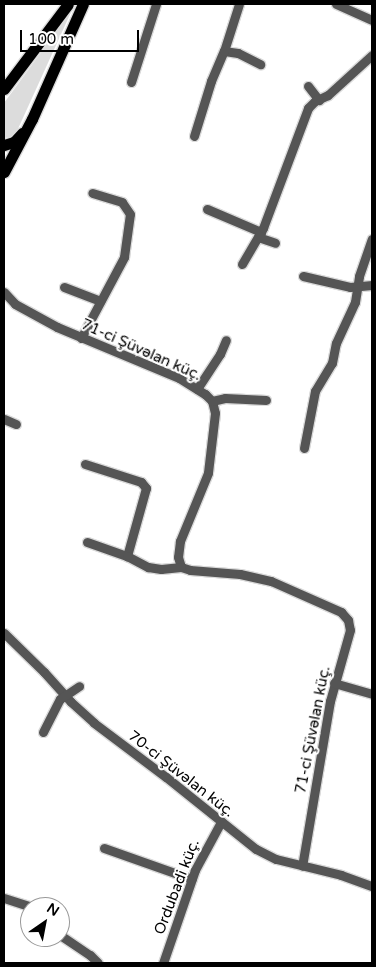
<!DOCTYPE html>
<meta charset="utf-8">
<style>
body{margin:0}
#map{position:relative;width:376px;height:967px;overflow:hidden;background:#fff;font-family:"Varela Round",sans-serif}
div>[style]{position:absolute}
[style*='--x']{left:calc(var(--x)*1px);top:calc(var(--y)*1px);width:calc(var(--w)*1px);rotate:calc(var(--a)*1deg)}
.green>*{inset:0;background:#dcdcdc}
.roads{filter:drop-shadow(1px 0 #dbdbdb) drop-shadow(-1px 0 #dbdbdb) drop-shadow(0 1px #dbdbdb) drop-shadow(0 -1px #dbdbdb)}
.minor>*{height:9px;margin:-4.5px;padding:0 4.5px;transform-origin:4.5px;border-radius:4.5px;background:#555}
.major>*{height:11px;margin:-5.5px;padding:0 5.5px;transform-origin:5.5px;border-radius:5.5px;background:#000}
span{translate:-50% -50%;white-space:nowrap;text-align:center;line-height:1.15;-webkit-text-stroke:4px #fff;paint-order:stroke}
.street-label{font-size:15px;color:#000}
.frame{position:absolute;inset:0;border:5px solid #000;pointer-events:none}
.north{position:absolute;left:20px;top:897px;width:50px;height:50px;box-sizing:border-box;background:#fff;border:1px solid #999;border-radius:50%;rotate:33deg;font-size:14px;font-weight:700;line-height:20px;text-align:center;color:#000}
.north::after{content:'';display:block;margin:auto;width:18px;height:22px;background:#000;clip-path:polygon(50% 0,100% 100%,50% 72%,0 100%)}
.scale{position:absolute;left:20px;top:30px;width:119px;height:22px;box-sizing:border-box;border:2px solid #000;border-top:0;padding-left:6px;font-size:15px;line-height:18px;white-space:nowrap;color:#000;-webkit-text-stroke:4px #fff;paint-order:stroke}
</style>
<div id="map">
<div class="green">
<div style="clip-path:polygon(72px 10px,17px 131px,12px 137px,4px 138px,4px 103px)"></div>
</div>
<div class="roads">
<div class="minor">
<div style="--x:336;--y:4;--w:39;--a:24"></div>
<div style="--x:224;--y:51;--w:14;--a:8"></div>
<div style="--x:238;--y:53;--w:25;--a:27"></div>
<div style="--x:131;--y:82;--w:82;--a:-72.2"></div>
<div style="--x:308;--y:86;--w:18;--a:52"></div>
<div style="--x:194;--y:136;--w:58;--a:-72.8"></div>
<div style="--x:211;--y:81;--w:33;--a:-67"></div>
<div style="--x:224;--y:51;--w:49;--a:-72.3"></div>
<div style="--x:207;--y:209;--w:59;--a:23.1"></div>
<div style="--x:258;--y:237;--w:18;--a:19"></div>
<div style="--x:242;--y:264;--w:42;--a:-59.7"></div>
<div style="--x:263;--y:228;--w:128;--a:-69.4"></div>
<div style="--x:308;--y:108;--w:10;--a:-45"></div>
<div style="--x:315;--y:101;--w:14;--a:-25"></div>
<div style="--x:328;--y:95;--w:59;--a:-42.3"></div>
<div style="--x:303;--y:276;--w:48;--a:13.2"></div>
<div style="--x:350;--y:287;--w:22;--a:-5"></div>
<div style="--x:64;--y:287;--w:39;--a:21"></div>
<div style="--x:4;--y:292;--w:16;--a:47"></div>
<div style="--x:15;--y:304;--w:48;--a:28.7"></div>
<div style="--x:57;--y:327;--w:132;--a:22.7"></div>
<div style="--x:179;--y:378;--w:31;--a:32"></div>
<div style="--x:205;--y:394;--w:10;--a:45"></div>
<div style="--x:212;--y:401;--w:12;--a:76"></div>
<div style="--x:215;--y:413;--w:60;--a:96.7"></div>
<div style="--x:208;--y:473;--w:74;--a:112.4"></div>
<div style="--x:180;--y:541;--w:16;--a:97"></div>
<div style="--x:178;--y:557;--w:10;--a:73"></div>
<div style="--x:181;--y:567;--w:9;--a:18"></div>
<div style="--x:190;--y:570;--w:50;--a:4.6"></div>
<div style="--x:240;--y:574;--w:32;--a:13"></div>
<div style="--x:271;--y:581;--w:77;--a:23.9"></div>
<div style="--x:341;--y:612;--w:11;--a:49"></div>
<div style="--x:348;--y:620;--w:10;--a:79"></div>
<div style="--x:350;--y:630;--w:74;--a:105.7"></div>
<div style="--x:330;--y:701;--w:167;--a:99.6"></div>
<div style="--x:81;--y:338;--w:92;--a:-62"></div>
<div style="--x:124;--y:257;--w:43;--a:-82.1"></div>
<div style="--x:130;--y:214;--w:14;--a:-124"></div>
<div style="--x:122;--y:202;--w:31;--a:-163"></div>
<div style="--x:197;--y:389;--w:42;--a:-56.7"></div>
<div style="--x:220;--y:354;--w:15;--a:-67"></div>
<div style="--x:212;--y:401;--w:13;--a:-13"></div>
<div style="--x:225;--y:398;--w:41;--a:2.8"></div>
<div style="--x:4;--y:419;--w:13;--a:23"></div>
<div style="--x:304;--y:448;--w:58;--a:-79.1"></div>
<div style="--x:315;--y:391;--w:33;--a:-59"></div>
<div style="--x:332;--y:363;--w:20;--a:-79"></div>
<div style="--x:336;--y:343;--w:45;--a:-65.1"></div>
<div style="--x:355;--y:302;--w:26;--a:-81"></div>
<div style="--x:359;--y:276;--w:39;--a:-71"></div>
<div style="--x:85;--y:464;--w:59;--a:17.8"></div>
<div style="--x:141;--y:482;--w:8;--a:50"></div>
<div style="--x:146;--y:488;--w:71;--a:105.6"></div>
<div style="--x:87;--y:542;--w:42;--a:19.3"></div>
<div style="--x:127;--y:556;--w:24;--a:28"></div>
<div style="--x:148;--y:567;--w:13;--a:9"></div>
<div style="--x:161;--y:569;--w:20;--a:-6"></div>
<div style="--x:4;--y:633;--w:56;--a:44.3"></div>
<div style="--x:44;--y:672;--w:40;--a:48"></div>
<div style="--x:71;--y:702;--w:31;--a:42"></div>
<div style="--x:94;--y:723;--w:90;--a:36.9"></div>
<div style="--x:166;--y:777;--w:115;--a:38.7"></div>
<div style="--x:256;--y:849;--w:22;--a:27"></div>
<div style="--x:276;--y:859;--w:67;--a:13.8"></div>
<div style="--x:341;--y:875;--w:33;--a:20"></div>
<div style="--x:334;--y:683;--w:40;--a:16"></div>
<div style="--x:43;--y:732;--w:37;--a:-63"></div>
<div style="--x:60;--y:699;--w:23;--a:-34"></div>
<div style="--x:104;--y:848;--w:93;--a:19.4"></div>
<div style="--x:4;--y:898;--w:28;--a:18"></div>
<div style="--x:60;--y:935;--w:36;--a:34"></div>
<div style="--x:90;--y:955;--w:11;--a:45"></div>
<div style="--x:163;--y:963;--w:98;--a:-71"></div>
<div style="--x:195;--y:870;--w:55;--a:-61.6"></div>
</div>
<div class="major">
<div style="--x:4;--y:89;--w:106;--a:-53"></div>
<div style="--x:4;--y:145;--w:10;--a:-17"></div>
<div style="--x:14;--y:142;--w:12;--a:-48"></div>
<div style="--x:4;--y:172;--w:60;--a:-62.2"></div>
<div style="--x:32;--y:119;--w:126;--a:-66.1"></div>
</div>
</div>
<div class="street-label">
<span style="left:141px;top:350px;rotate:24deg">71-ci Şüvəlan küç.</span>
<span style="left:313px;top:730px;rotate:-79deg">71-ci Şüvəlan küç.</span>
<span style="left:181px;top:774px;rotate:38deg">70-ci Şüvəlan küç.</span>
<span style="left:177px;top:887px;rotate:-69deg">Ordubadi küç.</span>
</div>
<div class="frame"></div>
<div class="north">N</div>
<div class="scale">100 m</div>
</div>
